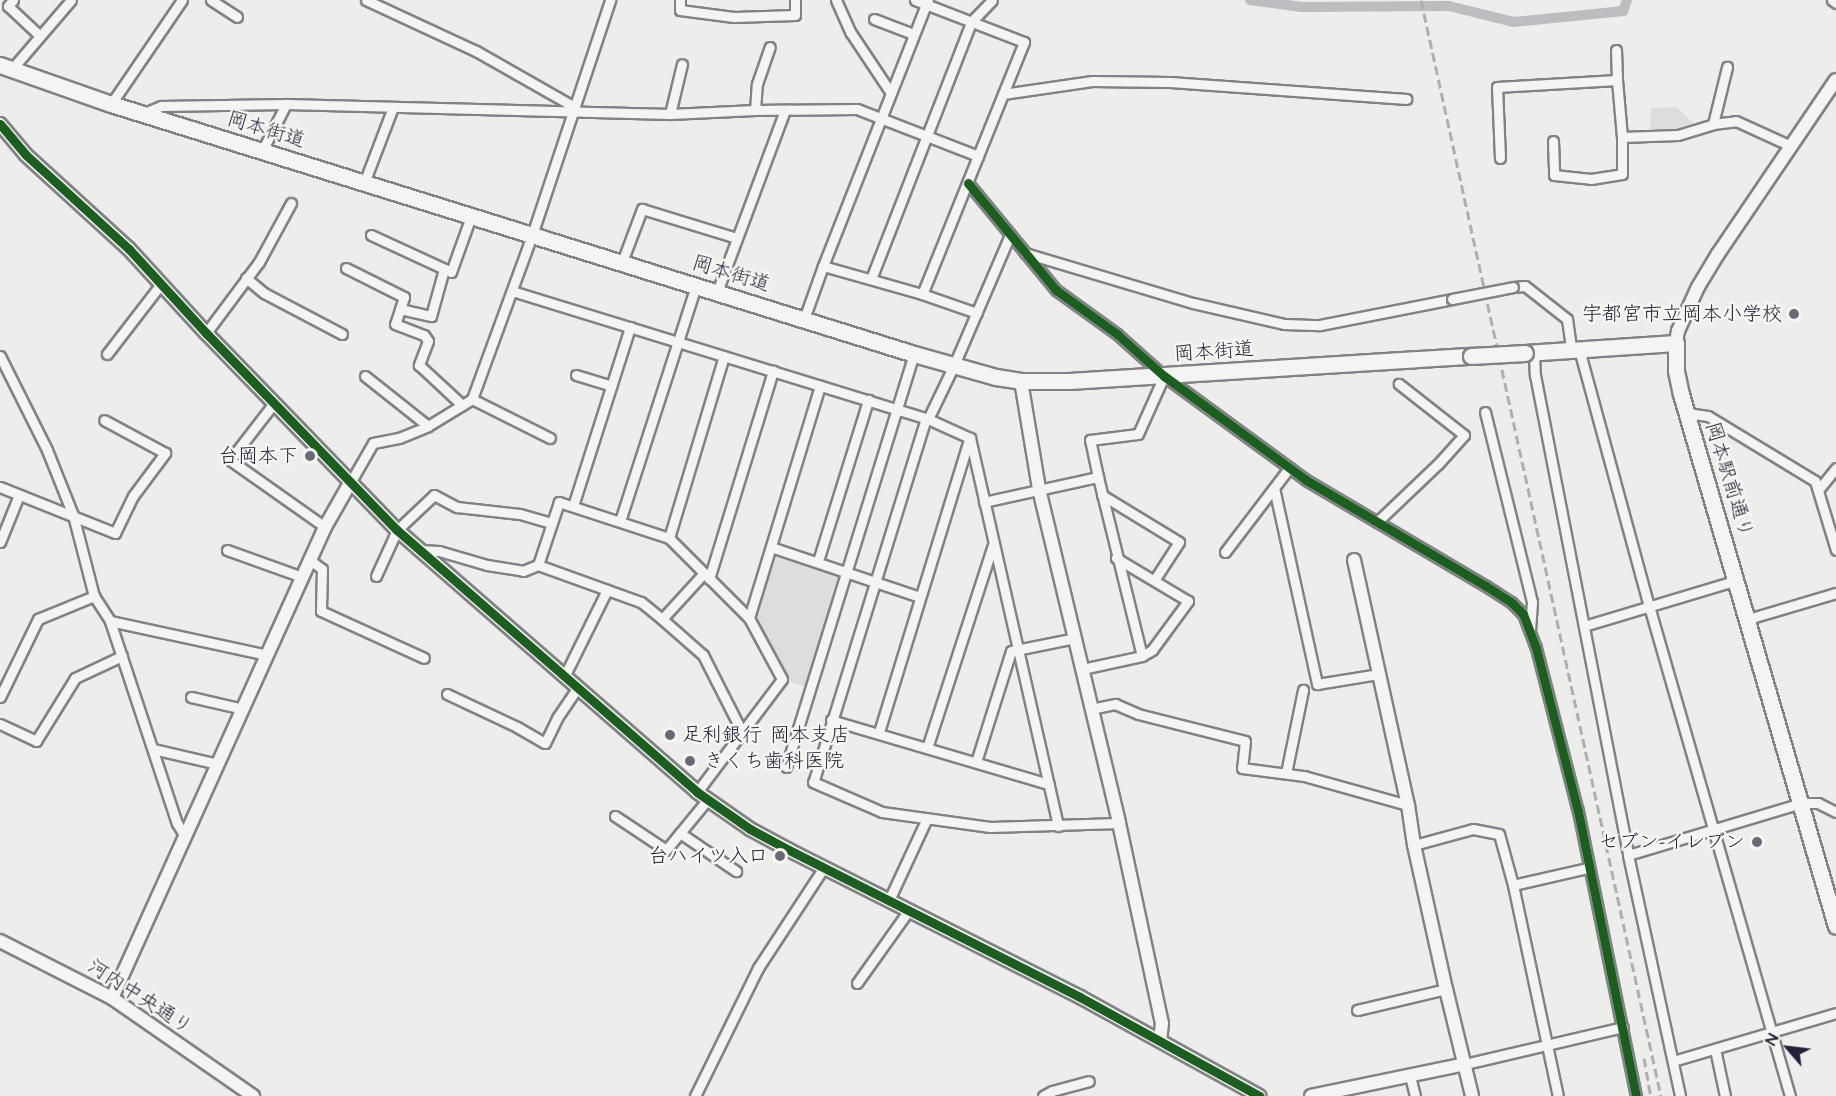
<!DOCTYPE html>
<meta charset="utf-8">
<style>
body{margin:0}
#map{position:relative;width:1836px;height:1096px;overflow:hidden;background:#ededec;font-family:"Architects Daughter","Klee One",sans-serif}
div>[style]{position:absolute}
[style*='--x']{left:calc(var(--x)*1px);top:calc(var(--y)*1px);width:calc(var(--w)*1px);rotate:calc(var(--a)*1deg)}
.green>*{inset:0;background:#ddd}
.canal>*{height:10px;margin:-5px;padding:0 5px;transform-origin:5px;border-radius:5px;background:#bcbcc1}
.roads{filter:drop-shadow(2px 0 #828286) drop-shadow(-2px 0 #828286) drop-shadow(0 2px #828286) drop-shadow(0 -2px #828286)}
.minor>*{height:9px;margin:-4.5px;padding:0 4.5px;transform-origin:4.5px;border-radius:4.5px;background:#f4f4f2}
.tertiary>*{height:12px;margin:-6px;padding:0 6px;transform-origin:6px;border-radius:6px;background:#f4f4f2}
.primary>*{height:15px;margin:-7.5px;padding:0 7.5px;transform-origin:7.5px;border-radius:7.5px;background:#f4f4f2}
.rail>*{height:3px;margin-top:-1.5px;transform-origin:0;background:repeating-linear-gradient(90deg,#afafb0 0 9px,transparent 0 13.5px)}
.bridges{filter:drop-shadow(2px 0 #828286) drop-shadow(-2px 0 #828286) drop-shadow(0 2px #828286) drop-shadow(0 -2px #828286)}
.minor-bridge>*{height:9px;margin:-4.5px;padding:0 4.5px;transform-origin:4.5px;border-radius:4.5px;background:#f4f4f2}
.primary-bridge>*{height:15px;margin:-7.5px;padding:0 7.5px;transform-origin:7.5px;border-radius:7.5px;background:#f4f4f2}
.cycleway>*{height:9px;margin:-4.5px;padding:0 4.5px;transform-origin:4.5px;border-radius:4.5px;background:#1b5e20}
.dots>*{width:16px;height:16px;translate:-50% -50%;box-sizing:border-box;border:3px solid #f6f6f2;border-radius:50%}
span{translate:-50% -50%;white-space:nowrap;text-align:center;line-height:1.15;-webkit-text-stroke:5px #f6f6f2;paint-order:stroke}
.street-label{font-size:20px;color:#22223b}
.poi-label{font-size:20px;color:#22223b}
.right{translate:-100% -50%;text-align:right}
.left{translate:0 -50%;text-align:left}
.north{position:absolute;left:1758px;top:1018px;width:60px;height:60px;-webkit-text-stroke:4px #f6f6f2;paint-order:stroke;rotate:298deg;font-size:16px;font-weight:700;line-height:24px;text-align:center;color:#22223b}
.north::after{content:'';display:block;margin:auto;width:21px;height:27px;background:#22223b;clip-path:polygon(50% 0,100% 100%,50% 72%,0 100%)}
</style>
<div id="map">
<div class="green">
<div style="clip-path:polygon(1677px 107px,1693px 123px,1672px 130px,1650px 130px,1651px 108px)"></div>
<div style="clip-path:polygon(776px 554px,848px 577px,813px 689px,788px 681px,754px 620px)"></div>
</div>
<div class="canal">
<div style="--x:1250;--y:0;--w:52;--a:7.7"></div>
<div style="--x:1302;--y:7;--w:147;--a:-0.4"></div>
<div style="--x:1449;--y:6;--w:66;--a:14"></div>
<div style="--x:1513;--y:22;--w:111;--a:-5.7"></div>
<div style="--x:1623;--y:11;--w:12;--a:-70"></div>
</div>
<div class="roads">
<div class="minor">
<div style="--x:13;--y:0;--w:8;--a:130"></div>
<div style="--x:8;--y:6;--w:42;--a:43.1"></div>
<div style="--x:211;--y:0;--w:31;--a:33"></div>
<div style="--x:366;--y:0;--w:121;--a:24.9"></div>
<div style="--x:476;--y:51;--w:112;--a:29.6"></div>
<div style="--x:680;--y:0;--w:10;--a:90"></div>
<div style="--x:680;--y:10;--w:54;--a:7.4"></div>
<div style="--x:734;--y:17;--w:61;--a:-1.9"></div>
<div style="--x:795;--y:15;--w:15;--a:-90"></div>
<div style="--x:836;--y:0;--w:36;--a:66"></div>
<div style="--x:851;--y:33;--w:72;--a:56.3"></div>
<div style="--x:915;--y:0;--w:117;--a:21.1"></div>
<div style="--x:1024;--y:42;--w:272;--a:112"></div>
<div style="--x:1832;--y:0;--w:5;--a:37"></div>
<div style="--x:874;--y:19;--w:42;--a:21"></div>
<div style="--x:1616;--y:50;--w:30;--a:88"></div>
<div style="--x:11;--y:70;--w:92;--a:-49.4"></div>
<div style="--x:1003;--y:94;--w:90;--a:-8.3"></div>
<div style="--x:1092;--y:81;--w:78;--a:0.7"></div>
<div style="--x:1170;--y:82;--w:237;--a:4.1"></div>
<div style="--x:111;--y:104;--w:126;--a:-55.7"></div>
<div style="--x:755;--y:110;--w:26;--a:-86"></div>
<div style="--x:757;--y:84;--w:39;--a:-71"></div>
<div style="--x:142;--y:114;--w:21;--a:-23"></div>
<div style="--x:161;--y:106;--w:125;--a:-0.9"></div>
<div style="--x:286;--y:104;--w:384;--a:1.5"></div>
<div style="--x:670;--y:114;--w:85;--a:-2.7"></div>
<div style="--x:755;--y:110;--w:102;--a:-0.6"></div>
<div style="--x:857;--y:109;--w:130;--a:21.2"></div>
<div style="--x:670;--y:114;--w:51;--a:-76.5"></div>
<div style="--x:1713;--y:124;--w:59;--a:-76.2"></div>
<div style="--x:1553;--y:141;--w:34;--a:88"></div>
<div style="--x:1554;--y:175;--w:37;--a:6"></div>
<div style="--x:1591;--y:179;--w:31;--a:-9"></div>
<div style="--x:1622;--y:174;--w:37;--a:-90"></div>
<div style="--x:262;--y:151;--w:53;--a:-62.9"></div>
<div style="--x:1500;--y:158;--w:71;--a:-92.4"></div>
<div style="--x:1497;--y:87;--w:120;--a:-3.3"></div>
<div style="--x:1617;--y:80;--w:57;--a:85"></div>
<div style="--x:1622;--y:137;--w:56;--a:-2"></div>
<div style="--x:1678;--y:135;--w:37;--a:-17"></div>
<div style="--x:1713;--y:124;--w:23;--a:-7"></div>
<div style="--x:1736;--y:121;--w:60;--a:24.4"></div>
<div style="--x:364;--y:183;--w:81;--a:-69.1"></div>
<div style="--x:968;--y:183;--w:139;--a:50.6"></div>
<div style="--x:1056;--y:290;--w:75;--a:35.8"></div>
<div style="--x:1117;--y:334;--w:63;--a:41.8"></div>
<div style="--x:1164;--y:376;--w:176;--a:36.2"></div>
<div style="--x:1306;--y:480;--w:209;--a:30.5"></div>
<div style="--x:1486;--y:586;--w:30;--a:33"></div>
<div style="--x:1511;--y:602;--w:17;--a:45"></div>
<div style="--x:1523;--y:614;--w:36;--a:69"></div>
<div style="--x:1536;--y:648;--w:168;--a:75.6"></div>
<div style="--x:1578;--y:811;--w:291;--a:78.5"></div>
<div style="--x:371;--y:235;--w:88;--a:24.8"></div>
<div style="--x:451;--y:272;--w:59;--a:-70.3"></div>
<div style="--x:1025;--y:253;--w:175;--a:16.6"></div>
<div style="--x:1193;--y:303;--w:93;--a:13"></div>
<div style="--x:1284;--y:324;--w:36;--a:2"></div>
<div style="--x:1320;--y:325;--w:135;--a:-11.1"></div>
<div style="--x:622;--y:262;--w:57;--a:-69.3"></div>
<div style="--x:642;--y:209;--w:99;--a:17"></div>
<div style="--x:823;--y:266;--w:103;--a:15.8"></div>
<div style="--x:922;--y:294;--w:58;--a:19.1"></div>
<div style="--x:346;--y:268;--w:65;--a:26.6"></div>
<div style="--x:404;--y:297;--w:28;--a:108"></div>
<div style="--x:395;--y:324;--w:31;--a:21"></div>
<div style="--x:424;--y:335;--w:7;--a:56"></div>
<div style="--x:428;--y:341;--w:26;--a:111"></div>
<div style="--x:419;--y:365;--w:59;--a:42.9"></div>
<div style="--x:246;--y:278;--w:23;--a:40"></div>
<div style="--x:264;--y:293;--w:88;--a:27.7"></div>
<div style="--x:871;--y:279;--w:276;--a:-68.7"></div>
<div style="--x:971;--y:22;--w:30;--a:-46"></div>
<div style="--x:1513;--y:287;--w:12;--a:-5"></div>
<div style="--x:1525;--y:286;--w:53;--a:38.2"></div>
<div style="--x:1567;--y:319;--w:30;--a:82"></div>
<div style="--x:512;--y:291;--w:435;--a:17.1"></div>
<div style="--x:928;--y:419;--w:46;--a:24.3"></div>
<div style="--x:717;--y:292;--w:194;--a:-69.5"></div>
<div style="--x:400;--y:309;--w:32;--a:13"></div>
<div style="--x:431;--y:316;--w:49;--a:-74.5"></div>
<div style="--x:804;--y:319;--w:56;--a:-70.3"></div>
<div style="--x:823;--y:266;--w:286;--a:-68.5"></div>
<div style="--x:206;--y:333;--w:89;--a:-53.3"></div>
<div style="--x:259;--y:262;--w:67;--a:-61.5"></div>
<div style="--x:1579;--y:349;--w:266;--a:74.8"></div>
<div style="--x:1649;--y:606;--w:510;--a:73.95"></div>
<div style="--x:1534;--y:352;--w:23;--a:88"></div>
<div style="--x:1535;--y:375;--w:489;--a:79"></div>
<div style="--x:1628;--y:855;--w:247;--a:77.8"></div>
<div style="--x:107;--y:354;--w:88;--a:-52.4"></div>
<div style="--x:0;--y:356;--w:105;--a:63.4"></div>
<div style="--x:47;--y:450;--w:70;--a:68.2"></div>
<div style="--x:73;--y:515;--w:84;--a:75.5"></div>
<div style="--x:94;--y:596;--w:30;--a:57"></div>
<div style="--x:110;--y:621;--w:213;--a:71.7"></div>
<div style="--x:177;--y:823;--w:16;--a:60"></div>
<div style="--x:576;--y:375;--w:37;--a:17"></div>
<div style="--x:365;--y:376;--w:80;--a:38.4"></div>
<div style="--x:472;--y:399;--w:87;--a:26.6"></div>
<div style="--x:274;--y:403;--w:72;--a:127.7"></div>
<div style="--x:230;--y:460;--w:116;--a:35.2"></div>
<div style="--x:1485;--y:412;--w:196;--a:76.1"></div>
<div style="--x:1532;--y:602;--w:27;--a:94"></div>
<div style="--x:1687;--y:413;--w:21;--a:8"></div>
<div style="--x:1708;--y:416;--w:125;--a:31.3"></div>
<div style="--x:1815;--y:481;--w:72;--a:73.1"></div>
<div style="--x:926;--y:418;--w:381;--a:107.2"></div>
<div style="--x:813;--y:782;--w:75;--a:23.5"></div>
<div style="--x:882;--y:812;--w:109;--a:7.9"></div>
<div style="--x:990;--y:827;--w:129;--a:-1.8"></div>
<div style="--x:928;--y:419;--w:60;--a:-64.3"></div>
<div style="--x:954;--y:365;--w:142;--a:-66.7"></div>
<div style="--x:970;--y:438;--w:398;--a:77.2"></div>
<div style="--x:1098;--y:477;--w:38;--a:-102"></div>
<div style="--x:1090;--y:440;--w:48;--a:-7.1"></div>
<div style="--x:1138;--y:434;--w:64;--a:-65.9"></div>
<div style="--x:350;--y:483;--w:46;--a:-60.1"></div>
<div style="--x:373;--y:443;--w:26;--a:-11"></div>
<div style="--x:399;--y:438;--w:31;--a:-22"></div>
<div style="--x:428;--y:426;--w:52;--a:-31.5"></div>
<div style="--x:472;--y:399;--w:175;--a:-69.9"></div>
<div style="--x:532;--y:235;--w:248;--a:-71.6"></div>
<div style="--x:0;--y:487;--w:124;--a:21.8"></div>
<div style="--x:115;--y:533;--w:41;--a:-64.1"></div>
<div style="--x:133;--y:496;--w:54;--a:-53.3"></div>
<div style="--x:165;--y:453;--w:69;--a:-151.6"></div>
<div style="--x:1274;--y:488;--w:201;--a:77.6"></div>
<div style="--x:1317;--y:684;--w:63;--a:-9.2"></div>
<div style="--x:1819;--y:489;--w:27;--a:-51"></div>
<div style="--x:1102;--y:495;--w:90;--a:31.4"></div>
<div style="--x:1179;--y:542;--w:44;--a:123"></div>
<div style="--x:984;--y:502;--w:117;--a:-12.4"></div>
<div style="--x:1098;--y:477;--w:184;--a:76.2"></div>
<div style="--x:573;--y:506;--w:188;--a:-72.3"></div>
<div style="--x:620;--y:521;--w:248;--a:-72.1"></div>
<div style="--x:1377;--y:522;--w:84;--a:-43.6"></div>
<div style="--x:1438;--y:464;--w:39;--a:-48"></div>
<div style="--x:1464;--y:435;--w:83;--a:-141.9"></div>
<div style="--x:669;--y:538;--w:190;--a:-73.2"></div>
<div style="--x:0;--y:542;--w:51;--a:-68"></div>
<div style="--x:771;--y:547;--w:157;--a:18.6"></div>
<div style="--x:227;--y:550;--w:80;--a:19.8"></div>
<div style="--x:418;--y:550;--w:21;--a:3"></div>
<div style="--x:439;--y:551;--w:50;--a:16.3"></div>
<div style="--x:487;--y:565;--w:36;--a:9"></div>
<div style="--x:523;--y:571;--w:16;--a:-22"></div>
<div style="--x:1225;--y:552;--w:106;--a:-52.7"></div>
<div style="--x:310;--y:560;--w:15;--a:37"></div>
<div style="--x:322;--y:569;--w:42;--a:91.4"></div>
<div style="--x:321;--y:611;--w:113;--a:24.5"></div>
<div style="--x:818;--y:561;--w:169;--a:-72.7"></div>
<div style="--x:376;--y:576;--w:51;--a:-65.5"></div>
<div style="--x:397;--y:530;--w:51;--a:-43.4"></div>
<div style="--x:434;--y:495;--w:26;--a:28"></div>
<div style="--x:457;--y:507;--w:63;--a:6.3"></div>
<div style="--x:520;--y:514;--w:33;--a:16"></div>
<div style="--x:709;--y:579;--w:218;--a:-72.9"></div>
<div style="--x:749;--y:618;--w:243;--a:-73"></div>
<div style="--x:662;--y:619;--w:62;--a:-47.6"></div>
<div style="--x:1748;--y:619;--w:92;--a:-16.5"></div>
<div style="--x:110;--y:621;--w:161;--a:12.2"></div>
<div style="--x:1584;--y:626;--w:160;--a:-16.7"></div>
<div style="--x:1082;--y:669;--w:61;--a:-12.2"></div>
<div style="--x:1142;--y:656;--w:12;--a:-31"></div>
<div style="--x:1152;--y:650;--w:61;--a:-53.7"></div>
<div style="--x:1188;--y:601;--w:84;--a:-149.2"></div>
<div style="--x:564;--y:677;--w:97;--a:-63.7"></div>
<div style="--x:447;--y:694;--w:77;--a:25.2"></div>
<div style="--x:517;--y:727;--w:32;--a:30"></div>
<div style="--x:545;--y:743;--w:28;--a:-64"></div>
<div style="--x:557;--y:718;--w:36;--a:-56"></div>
<div style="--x:0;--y:697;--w:87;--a:-64"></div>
<div style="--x:38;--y:619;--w:61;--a:-22.3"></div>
<div style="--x:191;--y:697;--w:53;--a:13"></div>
<div style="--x:1091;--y:709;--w:25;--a:-12"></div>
<div style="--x:1115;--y:704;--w:25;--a:23"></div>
<div style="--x:1138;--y:714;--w:110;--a:14.2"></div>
<div style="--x:1245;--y:741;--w:27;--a:96"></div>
<div style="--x:1242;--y:768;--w:63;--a:7.4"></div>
<div style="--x:1304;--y:776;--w:108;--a:15.6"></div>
<div style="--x:831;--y:720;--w:227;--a:16.4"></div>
<div style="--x:0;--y:724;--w:40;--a:25"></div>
<div style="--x:36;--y:741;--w:74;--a:-58.2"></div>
<div style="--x:75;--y:678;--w:52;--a:-25.1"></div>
<div style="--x:879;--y:732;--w:306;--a:-72.9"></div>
<div style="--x:927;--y:748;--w:213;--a:-72"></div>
<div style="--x:153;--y:749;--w:67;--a:13"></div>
<div style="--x:976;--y:762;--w:116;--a:-72.5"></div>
<div style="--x:1011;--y:651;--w:65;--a:-11.5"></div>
<div style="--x:786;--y:767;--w:432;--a:-72.8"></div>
<div style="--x:1286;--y:773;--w:85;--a:-78.4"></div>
<div style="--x:697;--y:792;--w:141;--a:-53"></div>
<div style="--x:782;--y:679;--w:69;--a:-118.4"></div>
<div style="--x:749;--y:618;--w:113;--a:-135"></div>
<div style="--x:669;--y:538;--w:116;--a:-161.9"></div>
<div style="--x:559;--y:502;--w:66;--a:108.4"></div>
<div style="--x:538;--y:565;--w:109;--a:19.8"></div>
<div style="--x:641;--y:602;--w:27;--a:39"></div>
<div style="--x:662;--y:619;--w:55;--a:41.3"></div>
<div style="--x:703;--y:655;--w:86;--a:63.1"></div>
<div style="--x:615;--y:816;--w:61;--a:33.7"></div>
<div style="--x:666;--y:850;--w:65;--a:-50.6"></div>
<div style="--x:680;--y:833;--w:68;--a:34.2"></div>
<div style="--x:1414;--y:845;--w:61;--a:-15.2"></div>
<div style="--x:1473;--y:829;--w:26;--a:11"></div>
<div style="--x:1499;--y:834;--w:53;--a:74.6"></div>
<div style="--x:1513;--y:885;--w:216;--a:78"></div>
<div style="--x:1628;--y:855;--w:181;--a:-16.7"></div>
<div style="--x:1801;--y:803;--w:17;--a:0"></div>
<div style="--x:1818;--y:803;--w:20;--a:27"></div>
<div style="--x:1513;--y:885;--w:77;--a:-12.8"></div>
<div style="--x:889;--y:900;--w:90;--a:-65.1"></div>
<div style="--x:857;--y:983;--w:90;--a:-54.5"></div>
<div style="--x:1357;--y:1010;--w:91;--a:-13.3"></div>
<div style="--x:1715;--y:1049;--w:48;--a:78"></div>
<div style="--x:1673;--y:1061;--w:170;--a:-16.4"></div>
<div style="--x:1465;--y:1064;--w:162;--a:-13.2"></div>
<div style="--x:1410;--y:1076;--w:21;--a:76"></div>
<div style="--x:695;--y:1096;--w:143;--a:-63.8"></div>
<div style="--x:758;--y:968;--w:121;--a:-56.8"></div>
<div style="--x:1043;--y:1096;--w:10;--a:-29"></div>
<div style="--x:1052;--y:1091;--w:38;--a:-15"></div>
</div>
<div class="tertiary">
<div style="--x:0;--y:124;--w:40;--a:50"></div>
<div style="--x:26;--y:155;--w:139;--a:42.4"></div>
<div style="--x:129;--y:249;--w:114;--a:47.5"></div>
<div style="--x:206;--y:333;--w:274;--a:45.9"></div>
<div style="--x:397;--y:530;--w:398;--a:41.1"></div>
<div style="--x:697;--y:792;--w:65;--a:34.9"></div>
<div style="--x:750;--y:829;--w:44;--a:28.3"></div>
<div style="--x:789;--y:850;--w:326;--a:26.8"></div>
<div style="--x:1080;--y:997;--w:205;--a:28.9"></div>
<div style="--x:1676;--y:343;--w:12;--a:-81"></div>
<div style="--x:1678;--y:331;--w:48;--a:-65.6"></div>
<div style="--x:1698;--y:287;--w:39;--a:-59"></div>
<div style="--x:1718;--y:254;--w:210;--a:-55.9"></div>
<div style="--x:1021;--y:381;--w:109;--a:80.5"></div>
<div style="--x:1039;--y:489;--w:343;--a:76.5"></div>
<div style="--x:1119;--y:823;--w:205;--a:77.9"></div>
<div style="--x:1162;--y:1023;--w:18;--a:96"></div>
<div style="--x:1354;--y:560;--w:251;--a:77.6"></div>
<div style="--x:1408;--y:805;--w:40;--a:81.5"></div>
<div style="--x:1414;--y:845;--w:148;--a:77.5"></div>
<div style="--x:1446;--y:989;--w:110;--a:76.3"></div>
<div style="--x:0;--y:941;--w:126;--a:27"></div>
<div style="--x:112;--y:998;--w:172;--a:34.8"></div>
<div style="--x:112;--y:998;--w:517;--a:-65.67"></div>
<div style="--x:325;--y:527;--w:51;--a:-60.4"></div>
<div style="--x:1311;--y:1096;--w:157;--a:-11.7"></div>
</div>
<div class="primary">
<div style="--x:0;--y:65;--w:118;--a:19.4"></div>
<div style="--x:111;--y:104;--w:841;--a:17.29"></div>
<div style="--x:914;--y:354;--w:85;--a:15.7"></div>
<div style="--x:996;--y:377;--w:25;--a:9"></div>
<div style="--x:1021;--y:381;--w:48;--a:0"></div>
<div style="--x:1069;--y:381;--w:403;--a:-3.6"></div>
<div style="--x:1525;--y:353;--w:151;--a:-3.8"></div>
<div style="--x:1676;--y:343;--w:28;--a:90"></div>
<div style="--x:1676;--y:371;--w:24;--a:78"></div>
<div style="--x:1681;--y:394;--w:554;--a:73.76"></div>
</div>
</div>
<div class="rail">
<div style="--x:1421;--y:0;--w:1122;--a:77.65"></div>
<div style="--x:1644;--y:1058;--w:39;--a:80"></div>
</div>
<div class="bridges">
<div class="minor-bridge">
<div style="--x:1452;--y:299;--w:62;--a:-11.1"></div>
</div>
<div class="primary-bridge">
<div style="--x:1471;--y:356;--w:54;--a:-3.2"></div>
</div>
</div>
<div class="cycleway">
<div style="--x:0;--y:124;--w:40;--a:50"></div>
<div style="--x:26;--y:155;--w:139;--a:42.4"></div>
<div style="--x:129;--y:249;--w:114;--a:47.5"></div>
<div style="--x:206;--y:333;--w:274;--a:45.9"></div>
<div style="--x:397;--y:530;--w:398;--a:41.1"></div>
<div style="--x:697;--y:792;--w:65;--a:34.9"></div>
<div style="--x:750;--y:829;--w:44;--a:28.3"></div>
<div style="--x:789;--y:850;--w:326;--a:26.8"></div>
<div style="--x:1080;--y:997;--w:205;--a:28.9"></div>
<div style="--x:968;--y:183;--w:139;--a:50.6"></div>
<div style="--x:1056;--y:290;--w:75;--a:35.8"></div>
<div style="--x:1117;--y:334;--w:63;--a:41.8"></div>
<div style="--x:1164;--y:376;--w:176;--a:36.2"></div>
<div style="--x:1306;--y:480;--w:209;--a:30.5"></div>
<div style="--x:1486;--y:586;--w:30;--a:33"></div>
<div style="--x:1511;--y:602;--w:17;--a:45"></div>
<div style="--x:1523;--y:614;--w:36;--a:69"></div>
<div style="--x:1536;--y:648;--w:168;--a:75.6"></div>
<div style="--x:1578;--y:811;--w:291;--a:78.5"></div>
</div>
<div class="dots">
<div style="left:1794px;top:314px;background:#696979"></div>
<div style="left:310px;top:456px;background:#696979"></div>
<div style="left:670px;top:735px;background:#696979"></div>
<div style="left:690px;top:761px;background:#696979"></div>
<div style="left:1757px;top:842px;background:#696979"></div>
<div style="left:780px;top:856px;background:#696979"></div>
</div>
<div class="street-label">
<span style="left:266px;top:130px;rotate:17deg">岡本街道</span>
<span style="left:731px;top:274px;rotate:17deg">岡本街道</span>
<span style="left:1214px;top:352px;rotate:-4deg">岡本街道</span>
<span style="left:1729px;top:480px;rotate:73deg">岡本駅前通り</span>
<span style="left:140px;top:997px;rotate:33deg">河内中央通り</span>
</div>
<div class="poi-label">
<span class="right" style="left:1782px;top:314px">宇都宮市立岡本小学校</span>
<span class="right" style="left:298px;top:456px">台岡本下</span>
<span class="left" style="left:682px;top:735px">足利銀行 岡本支店</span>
<span class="left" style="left:704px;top:761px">きくち歯科医院</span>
<span class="right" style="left:1745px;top:842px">セブン-イレブン</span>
<span class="right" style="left:768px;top:856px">台ハイツ入口</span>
</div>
<div class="north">N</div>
</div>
